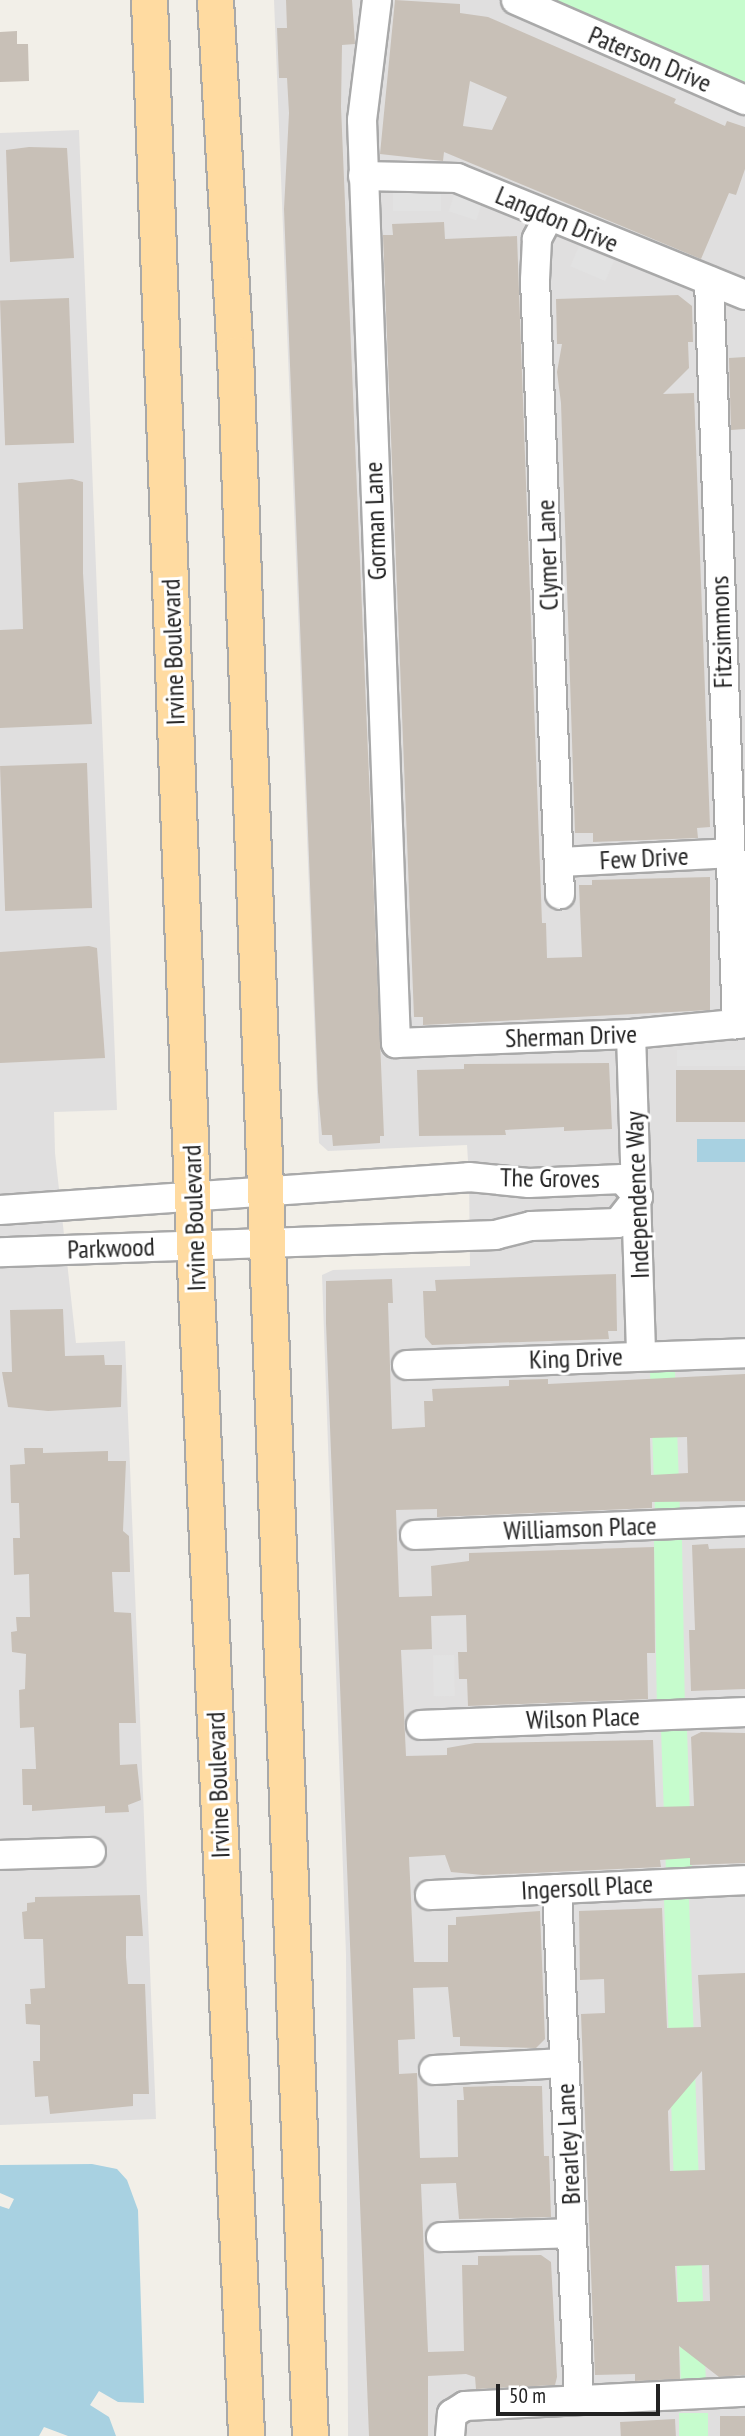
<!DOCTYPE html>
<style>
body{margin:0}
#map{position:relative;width:745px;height:2436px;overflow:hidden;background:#f2efe8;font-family:"PT Sans Narrow",sans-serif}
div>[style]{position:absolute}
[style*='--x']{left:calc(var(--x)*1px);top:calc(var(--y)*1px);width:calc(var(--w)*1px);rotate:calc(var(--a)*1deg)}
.residential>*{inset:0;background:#e0dfdf}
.park>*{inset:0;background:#c6fccd;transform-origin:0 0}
.parking>*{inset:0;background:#e2e2e2;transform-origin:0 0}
.water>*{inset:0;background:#a8d1e1;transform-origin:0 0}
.building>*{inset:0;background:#c8c0b7;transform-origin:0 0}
.roads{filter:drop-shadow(2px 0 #a9a9a9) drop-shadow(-2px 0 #a9a9a9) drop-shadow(0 2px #a9a9a9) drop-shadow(0 -2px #a9a9a9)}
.minor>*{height:28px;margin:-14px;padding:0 14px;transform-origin:14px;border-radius:14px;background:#fff}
.major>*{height:35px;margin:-17.5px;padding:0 17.5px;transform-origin:17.5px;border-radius:17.5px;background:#ffdba1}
span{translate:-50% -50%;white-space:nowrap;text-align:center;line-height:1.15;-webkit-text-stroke:6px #fff;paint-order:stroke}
.street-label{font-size:26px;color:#222}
.scale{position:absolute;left:496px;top:2384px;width:164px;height:32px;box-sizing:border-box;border:4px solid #222;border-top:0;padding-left:9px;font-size:21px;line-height:24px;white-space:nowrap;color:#222;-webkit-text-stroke:5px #fff;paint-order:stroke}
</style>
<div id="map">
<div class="residential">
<div style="clip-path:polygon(274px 0,745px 0,745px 2436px,348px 2436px,346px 1955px,322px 1275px,333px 1270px,470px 1266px,469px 1177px,467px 1145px,328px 1151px,319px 1143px)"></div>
<div style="clip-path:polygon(79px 130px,117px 1110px,54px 1112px,55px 1153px,76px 1343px,125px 1341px,156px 2119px,0 2125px,0 133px)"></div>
</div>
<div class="park">
<div style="clip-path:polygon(542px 0,745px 0,745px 87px)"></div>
<div style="left:675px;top:1370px;width:138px;height:25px;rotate:88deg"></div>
<div style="left:682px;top:1540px;width:159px;height:28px;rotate:89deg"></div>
<div style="left:687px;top:1729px;width:138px;height:26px;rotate:88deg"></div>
<div style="left:689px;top:1899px;width:483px;height:25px;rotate:88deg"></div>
<div style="left:679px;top:2413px;width:29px;height:23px"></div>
</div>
<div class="parking">
<div style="left:393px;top:191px;width:48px;height:20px"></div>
<div style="left:454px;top:195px;width:29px;height:17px;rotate:18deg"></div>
<div style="left:579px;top:246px;width:38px;height:22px;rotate:23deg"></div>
<div style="left:745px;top:1050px;width:16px;height:68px;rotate:90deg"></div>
<div style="left:454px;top:1655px;width:41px;height:21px;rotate:89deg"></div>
</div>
<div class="water">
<div style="left:745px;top:1139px;width:23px;height:48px;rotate:90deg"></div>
<div style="clip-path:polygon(92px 2164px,117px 2169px,127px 2180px,138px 2210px,144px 2403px,118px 2402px,99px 2391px,90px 2405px,109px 2417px,116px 2436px,68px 2436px,44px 2427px,39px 2436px,0 2436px,0 2206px,9px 2209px,14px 2199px,0 2193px,0 2165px)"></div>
</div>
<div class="building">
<div style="clip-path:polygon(286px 0,352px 0,355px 44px,342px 45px,341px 107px,384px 1136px,380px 1136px,380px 1143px,333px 1146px,332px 1135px,322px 1135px,318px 1092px,284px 209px,289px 113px,287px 78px,279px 78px,277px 28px,287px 28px)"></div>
<div style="clip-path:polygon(evenodd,395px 0,460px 4px,460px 13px,488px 17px,676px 99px,674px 103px,725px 126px,727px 121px,745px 127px,745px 169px,736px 195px,729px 193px,701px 259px,444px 152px,443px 161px,380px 154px,395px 0,470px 81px,507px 97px,492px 130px,463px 126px,470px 81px)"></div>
<div style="clip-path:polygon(17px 31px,17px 44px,28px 44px,29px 81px,0 82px,0 32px)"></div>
<div style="clip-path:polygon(29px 147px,67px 148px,74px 258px,10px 262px,6px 150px)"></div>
<div style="clip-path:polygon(444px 222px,445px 239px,517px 236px,542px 923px,546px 923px,547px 958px,582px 957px,579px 885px,592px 885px,592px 880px,710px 877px,710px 1010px,423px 1025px,423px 1017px,414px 1017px,383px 235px,393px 235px,392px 224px)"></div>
<div style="clip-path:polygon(678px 295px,692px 306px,693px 342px,688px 342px,689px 368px,663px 394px,694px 393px,710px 827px,697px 828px,698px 838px,593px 842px,593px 833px,575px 833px,561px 403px,557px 372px,562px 344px,557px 344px,556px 299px)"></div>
<div style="left:69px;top:298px;width:145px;height:69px;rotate:88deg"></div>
<div style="clip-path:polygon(745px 357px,745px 429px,731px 430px,729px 358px)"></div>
<div style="clip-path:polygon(72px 479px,83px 482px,83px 573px,92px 724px,0 728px,0 630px,23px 629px,18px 483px)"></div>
<div style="left:87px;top:763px;width:145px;height:87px;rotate:88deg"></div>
<div style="clip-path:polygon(89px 946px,97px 948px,105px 1058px,0 1063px,0 952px)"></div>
<div style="clip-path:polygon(609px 1063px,612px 1129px,564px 1131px,564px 1127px,505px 1130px,506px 1135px,419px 1136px,417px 1070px,464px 1069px,464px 1064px)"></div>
<div style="left:745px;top:1070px;width:52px;height:69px;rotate:90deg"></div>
<div style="clip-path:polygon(616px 1274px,617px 1331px,608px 1331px,609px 1339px,432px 1345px,425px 1337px,423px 1291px,436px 1291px,435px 1280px)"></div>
<div style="clip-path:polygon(evenodd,392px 1279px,393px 1303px,388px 1303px,392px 1429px,425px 1427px,424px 1401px,433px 1401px,432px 1389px,509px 1386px,509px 1380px,548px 1379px,548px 1384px,745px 1374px,745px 1501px,652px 1502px,652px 1508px,437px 1517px,437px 1509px,396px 1510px,399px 1597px,432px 1596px,431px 1566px,469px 1561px,469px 1553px,654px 1547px,655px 1653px,647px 1653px,648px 1699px,468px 1706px,467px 1679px,459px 1679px,458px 1652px,467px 1652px,466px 1615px,431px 1616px,432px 1649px,401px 1650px,406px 1756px,447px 1755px,447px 1748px,475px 1743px,653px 1740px,656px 1807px,694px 1806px,691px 1737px,701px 1732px,745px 1733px,745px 1863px,690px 1865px,690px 1858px,660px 1860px,661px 1867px,483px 1875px,451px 1872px,445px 1855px,409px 1857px,414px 1962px,448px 1962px,448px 1925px,456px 1925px,456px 1917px,540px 1911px,545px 2039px,536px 2048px,460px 2046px,460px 2037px,453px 2037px,448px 1987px,413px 1988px,415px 2039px,398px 2040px,399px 2074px,417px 2073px,420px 2158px,458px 2157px,457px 2100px,464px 2100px,463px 2087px,496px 2086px,542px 2086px,544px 2156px,549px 2156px,551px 2217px,459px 2219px,456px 2183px,421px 2184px,428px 2352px,464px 2351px,462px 2265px,478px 2265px,478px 2256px,541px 2255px,551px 2262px,557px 2377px,555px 2385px,476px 2389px,475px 2377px,466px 2374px,428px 2376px,428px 2436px,369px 2436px,326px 1323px,326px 1281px,392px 1279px,687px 1437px,688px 1473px,651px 1475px,650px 1438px,687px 1437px)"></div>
<div style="clip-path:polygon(63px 1309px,65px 1356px,104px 1355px,105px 1365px,122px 1365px,121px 1407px,48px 1411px,8px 1407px,2px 1372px,12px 1372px,10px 1310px)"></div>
<div style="clip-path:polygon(24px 1448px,43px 1448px,43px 1453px,108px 1451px,108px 1461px,126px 1461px,123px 1531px,129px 1536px,130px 1572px,112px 1572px,114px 1612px,131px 1613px,136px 1723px,119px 1723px,120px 1765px,137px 1764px,141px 1800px,128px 1805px,129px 1812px,105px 1813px,105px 1806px,32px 1811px,32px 1805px,23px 1805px,22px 1769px,36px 1769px,34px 1727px,20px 1728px,19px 1690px,25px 1689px,26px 1654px,12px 1652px,11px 1632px,17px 1631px,16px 1617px,30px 1617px,29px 1574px,14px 1575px,13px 1538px,20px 1538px,19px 1503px,11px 1503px,10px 1465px,25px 1464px)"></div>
<div style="clip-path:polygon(708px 1544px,709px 1549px,745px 1548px,745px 1689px,691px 1691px,689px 1630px,695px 1630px,692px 1545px)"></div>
<div style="clip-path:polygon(140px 1895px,143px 1936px,126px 1936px,126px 1957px,128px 1984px,145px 1984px,149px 2094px,133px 2094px,133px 2106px,50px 2114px,48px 2096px,35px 2097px,33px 2061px,40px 2061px,40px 2025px,26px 2024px,25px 2004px,31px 2004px,30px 1989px,45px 1988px,43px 1939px,24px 1939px,22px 1912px,27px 1911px,27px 1903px,35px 1902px,35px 1897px)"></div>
<div style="clip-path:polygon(evenodd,662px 1908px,667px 2028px,701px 2027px,698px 1975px,745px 1973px,745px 2375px,719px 2377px,679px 2346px,680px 2379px,635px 2381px,635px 2374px,595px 2375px,581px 2014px,605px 2013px,604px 1979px,580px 1980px,579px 1911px,662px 1908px,702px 2071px,705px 2170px,670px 2171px,668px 2111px,702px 2071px,662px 1908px,709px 2265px,710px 2301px,677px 2302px,675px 2266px,709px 2265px)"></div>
<div style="left:745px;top:2416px;width:20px;height:25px;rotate:90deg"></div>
<div style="left:675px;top:2419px;width:17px;height:55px;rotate:87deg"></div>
</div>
<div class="roads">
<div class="minor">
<div style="--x:377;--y:0;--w:121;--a:97.1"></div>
<div style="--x:362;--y:120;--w:924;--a:87.89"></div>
<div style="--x:396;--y:1043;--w:235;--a:-2.2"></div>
<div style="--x:631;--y:1034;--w:115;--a:-5.5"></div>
<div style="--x:516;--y:0;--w:250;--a:23.6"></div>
<div style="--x:363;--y:176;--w:94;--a:1.2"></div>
<div style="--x:457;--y:178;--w:311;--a:22.1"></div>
<div style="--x:548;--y:218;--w:24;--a:118"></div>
<div style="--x:537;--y:239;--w:41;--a:92.8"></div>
<div style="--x:535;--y:280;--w:615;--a:87.67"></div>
<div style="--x:709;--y:281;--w:744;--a:87.84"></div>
<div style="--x:560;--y:862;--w:169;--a:-3"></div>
<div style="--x:631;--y:1034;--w:322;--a:88.2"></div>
<div style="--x:0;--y:1210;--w:470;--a:-4"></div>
<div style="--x:469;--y:1177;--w:60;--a:5.7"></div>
<div style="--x:529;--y:1183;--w:93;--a:-2.5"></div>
<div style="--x:622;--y:1179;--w:24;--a:48"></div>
<div style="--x:638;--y:1197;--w:33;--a:128"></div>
<div style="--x:618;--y:1223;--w:87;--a:178"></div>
<div style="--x:531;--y:1226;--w:36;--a:166"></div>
<div style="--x:496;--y:1235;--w:496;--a:178"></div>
<div style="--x:407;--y:1365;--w:338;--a:-2"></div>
<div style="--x:415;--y:1535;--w:330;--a:-2.4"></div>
<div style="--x:421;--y:1725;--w:324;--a:-2.3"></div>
<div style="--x:0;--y:1855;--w:91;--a:-1.9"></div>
<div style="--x:557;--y:1889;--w:510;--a:87.53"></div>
<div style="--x:430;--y:1895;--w:315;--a:-2.7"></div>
<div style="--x:434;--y:2070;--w:130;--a:-3.1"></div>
<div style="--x:441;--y:2237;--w:131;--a:-1.7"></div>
<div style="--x:450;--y:2436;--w:22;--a:-85"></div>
<div style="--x:452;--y:2414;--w:15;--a:-32"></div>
<div style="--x:465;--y:2406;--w:280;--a:-2.9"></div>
</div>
<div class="major">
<div style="--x:149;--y:0;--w:1198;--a:87.94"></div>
<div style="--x:192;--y:1197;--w:1240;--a:87.5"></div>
<div style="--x:215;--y:0;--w:355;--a:86.8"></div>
<div style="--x:235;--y:354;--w:2083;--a:87.94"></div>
</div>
</div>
<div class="street-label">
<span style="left:650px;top:59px;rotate:23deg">Paterson Drive</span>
<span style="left:557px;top:219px;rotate:23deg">Langdon Drive</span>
<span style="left:375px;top:521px;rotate:-92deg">Gorman Lane</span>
<span style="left:547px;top:555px;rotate:-92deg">Clymer Lane</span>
<span style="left:721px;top:632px;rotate:-92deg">Fitzsimmons</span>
<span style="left:173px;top:652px;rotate:-92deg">Irvine Boulevard</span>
<span style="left:644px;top:858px;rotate:-3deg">Few Drive</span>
<span style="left:571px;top:1036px;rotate:-2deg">Sherman Drive</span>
<span style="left:550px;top:1178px;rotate:1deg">The Groves</span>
<span style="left:637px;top:1195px;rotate:-92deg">Independence Way</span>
<span style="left:194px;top:1218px;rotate:-92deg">Irvine Boulevard</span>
<span style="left:111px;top:1248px;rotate:-2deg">Parkwood</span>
<span style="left:576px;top:1358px;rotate:-2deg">King Drive</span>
<span style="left:580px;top:1528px;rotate:-2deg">Williamson Place</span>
<span style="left:583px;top:1718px;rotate:-2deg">Wilson Place</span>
<span style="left:218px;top:1785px;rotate:-92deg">Irvine Boulevard</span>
<span style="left:587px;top:1887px;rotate:-3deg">Ingersoll Place</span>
<span style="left:568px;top:2144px;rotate:-93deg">Brearley Lane</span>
</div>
<div class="scale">50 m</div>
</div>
